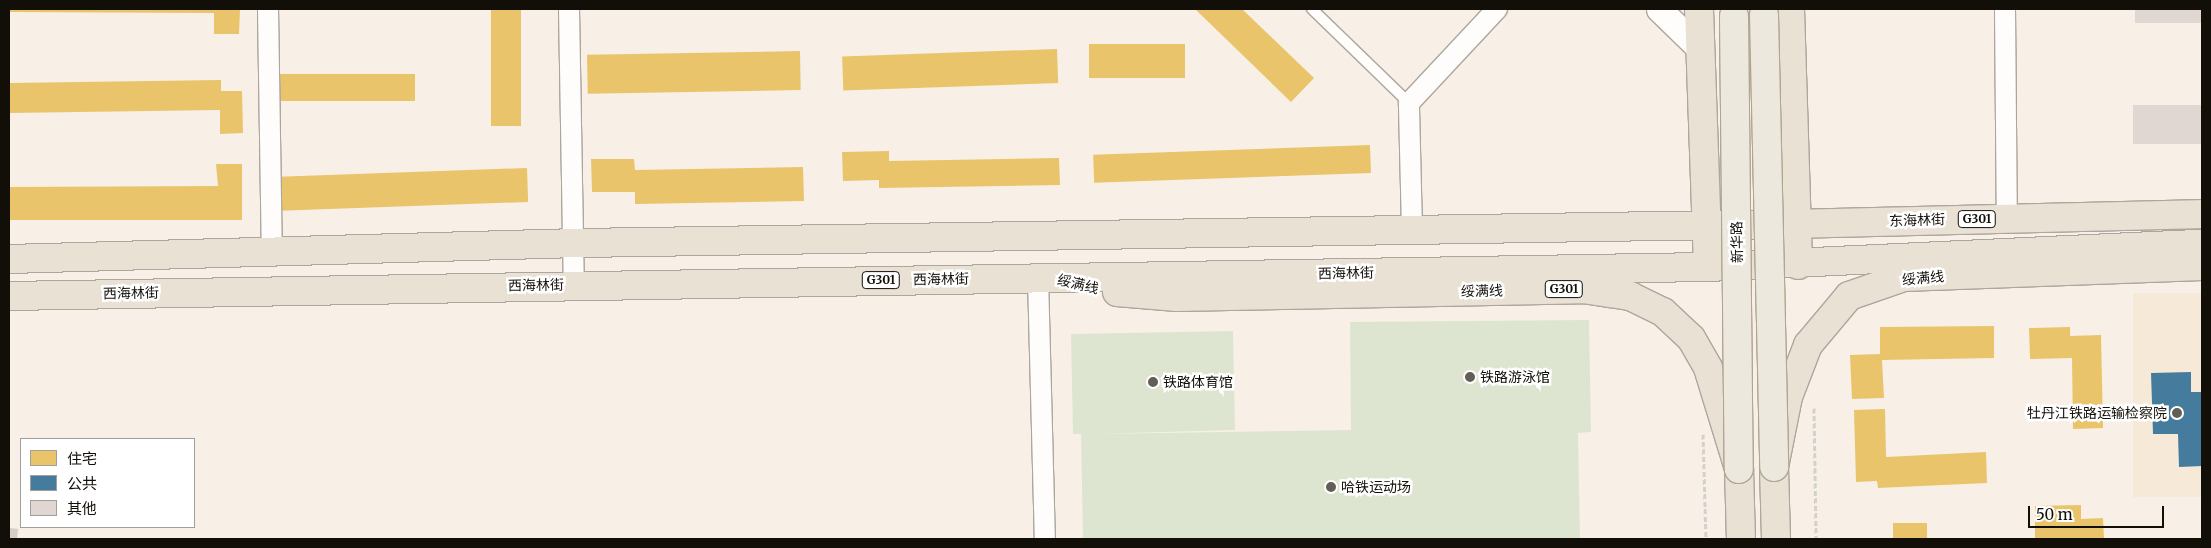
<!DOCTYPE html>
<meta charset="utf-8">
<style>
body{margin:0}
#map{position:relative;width:2211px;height:548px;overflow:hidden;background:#f8f0e6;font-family:Merriweather,"Noto Sans SC",serif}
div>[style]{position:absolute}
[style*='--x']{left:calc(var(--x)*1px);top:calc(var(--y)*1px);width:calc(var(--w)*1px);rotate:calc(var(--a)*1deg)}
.built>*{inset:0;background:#f7e9d7;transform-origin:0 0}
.green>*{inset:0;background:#dde5d1}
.homes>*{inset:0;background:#e9c46a;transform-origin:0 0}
.public>*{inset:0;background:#457b9d}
.building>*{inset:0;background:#e0d7d2;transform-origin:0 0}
.minor-tunnel>*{height:20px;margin-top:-10px;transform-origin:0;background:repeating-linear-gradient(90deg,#d6cec5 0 20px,transparent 0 30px)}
.path>*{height:3px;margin-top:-1.5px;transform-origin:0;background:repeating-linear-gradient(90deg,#d3d1ce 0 5px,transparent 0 7.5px)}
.roads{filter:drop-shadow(1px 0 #aca69e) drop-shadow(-1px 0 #aca69e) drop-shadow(0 1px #aca69e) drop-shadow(0 -1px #aca69e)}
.service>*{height:10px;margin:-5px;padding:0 5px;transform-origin:5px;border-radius:5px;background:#fefdfb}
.minor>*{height:20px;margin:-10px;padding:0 10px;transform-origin:10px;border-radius:10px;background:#fefdfb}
.tertiary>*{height:25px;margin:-12.5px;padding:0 12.5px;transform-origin:12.5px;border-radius:12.5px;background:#fefdfb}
.trunk>*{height:28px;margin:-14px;padding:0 14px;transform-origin:14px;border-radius:14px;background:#e8e1d4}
.bridges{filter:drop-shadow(1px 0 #b0a591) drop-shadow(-1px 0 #b0a591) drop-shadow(0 1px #b0a591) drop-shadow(0 -1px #b0a591)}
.primary-bridge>*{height:28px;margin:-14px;padding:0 14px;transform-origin:14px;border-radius:14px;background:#ede8de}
.dots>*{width:14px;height:14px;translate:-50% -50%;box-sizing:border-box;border:2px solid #fff;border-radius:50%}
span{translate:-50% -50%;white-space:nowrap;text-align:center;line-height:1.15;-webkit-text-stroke:5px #fff;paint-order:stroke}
.shield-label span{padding:1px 4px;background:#fff;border:1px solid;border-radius:4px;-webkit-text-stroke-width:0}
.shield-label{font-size:12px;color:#120e08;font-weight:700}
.street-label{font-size:14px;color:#120e08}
.poi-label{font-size:14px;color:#120e08}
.left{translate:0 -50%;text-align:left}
.right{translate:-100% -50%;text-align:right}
.frame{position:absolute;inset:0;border:10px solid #120e08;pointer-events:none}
.legend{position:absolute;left:20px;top:438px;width:175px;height:90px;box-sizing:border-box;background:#fff;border:1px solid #a09f9c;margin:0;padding:6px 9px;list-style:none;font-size:15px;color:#120e08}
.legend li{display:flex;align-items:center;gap:10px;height:25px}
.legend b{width:25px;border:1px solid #a09f9c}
.scale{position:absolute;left:2028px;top:506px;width:136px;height:22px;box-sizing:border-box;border:2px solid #120e08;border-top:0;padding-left:6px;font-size:15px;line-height:18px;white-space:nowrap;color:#120e08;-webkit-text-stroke:4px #fff;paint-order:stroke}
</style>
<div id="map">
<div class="built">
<div style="left:2202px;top:293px;width:204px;height:69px;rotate:90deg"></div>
</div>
<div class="green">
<div style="clip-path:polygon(1589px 320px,1591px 432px,1578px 433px,1580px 539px,1083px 539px,1081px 434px,1073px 434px,1071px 334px,1233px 331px,1235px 430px,1094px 434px,1351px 430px,1350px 322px)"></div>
</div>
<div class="homes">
<div style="clip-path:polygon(9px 9px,240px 9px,239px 34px,214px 34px,214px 13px,9px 12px)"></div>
<div style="left:491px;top:9px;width:30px;height:117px"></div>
<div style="clip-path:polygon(1195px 9px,1242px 9px,1314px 78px,1291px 102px)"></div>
<div style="left:1185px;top:44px;width:34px;height:96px;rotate:90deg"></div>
<div style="left:1057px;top:49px;width:34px;height:215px;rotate:88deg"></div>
<div style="left:800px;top:51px;width:39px;height:213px;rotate:89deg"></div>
<div style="left:277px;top:74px;width:138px;height:27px"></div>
<div style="clip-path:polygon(221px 80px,221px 91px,242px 91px,243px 133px,220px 134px,220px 110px,9px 113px,9px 83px)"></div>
<div style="left:1370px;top:145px;width:28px;height:277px;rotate:88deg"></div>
<div style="clip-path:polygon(889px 151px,889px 161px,1059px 158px,1060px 185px,879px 188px,879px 180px,843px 181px,842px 152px)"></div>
<div style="clip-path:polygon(591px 159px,634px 159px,635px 170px,803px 167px,804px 201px,635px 204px,635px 192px,592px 192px)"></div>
<div style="clip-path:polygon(216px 164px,242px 164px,242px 220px,9px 220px,9px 187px,218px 186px)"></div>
<div style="left:527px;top:168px;width:34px;height:248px;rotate:88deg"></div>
<div style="clip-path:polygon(1994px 326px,1994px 358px,1882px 360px,1884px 398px,1852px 399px,1850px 355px,1880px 354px,1880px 327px)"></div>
<div style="clip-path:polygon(2070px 327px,2070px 336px,2101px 335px,2103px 428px,2073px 429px,2072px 358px,2030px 359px,2029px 328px)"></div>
<div style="clip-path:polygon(1885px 409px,1886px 457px,1986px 452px,1987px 483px,1878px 488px,1877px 481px,1856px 482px,1854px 410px)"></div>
<div style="clip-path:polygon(2081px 505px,2081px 519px,2103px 518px,2104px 539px,2035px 539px,2035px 506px)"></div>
<div style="left:1893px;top:523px;width:34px;height:16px"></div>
</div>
<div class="public">
<div style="clip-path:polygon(2191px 372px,2191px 392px,2202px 392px,2202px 466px,2179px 467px,2178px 434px,2153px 434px,2151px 373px)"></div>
</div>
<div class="building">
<div style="left:2135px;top:9px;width:67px;height:14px"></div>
<div style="left:2133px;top:105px;width:69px;height:39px"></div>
</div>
<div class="minor-tunnel">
<div style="--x:9;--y:538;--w:8;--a:7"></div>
</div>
<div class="path">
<div style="--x:1814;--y:408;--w:131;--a:89.1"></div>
<div style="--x:1703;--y:434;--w:105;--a:88.4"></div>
</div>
<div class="roads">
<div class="service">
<div style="--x:1312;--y:9;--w:135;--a:44.1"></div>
</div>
<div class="minor">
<div style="--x:268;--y:9;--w:243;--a:89.1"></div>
<div style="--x:569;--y:9;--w:275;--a:89"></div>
<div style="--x:2005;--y:9;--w:209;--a:89.5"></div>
<div style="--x:1412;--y:230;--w:127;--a:-91.4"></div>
<div style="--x:1409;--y:103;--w:129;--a:-46.9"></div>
<div style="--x:1038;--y:277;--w:262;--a:88.5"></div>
</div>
<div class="tertiary">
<div style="--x:1659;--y:9;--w:56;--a:44.3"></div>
</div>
<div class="trunk">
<div style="--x:1699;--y:9;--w:258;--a:88"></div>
<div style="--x:1790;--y:9;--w:256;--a:88.2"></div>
<div style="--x:9;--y:259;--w:571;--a:-1.61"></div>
<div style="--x:580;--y:243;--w:1215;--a:-0.9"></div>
<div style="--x:1795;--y:224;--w:407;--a:-1.4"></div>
<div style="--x:1117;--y:292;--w:60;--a:4.8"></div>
<div style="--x:1177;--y:297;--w:406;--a:-1.1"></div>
<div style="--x:1583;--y:289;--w:48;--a:8.5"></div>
<div style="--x:1630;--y:296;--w:37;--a:26"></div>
<div style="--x:1663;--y:312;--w:38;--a:43"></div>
<div style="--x:1691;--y:338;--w:34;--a:60"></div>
<div style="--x:1708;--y:368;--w:106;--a:72.9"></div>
<div style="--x:1739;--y:469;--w:70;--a:88.4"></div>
<div style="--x:9;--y:296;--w:1699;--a:-0.98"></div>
<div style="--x:1708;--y:267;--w:495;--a:-2.7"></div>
<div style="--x:1776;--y:539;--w:72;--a:-91.6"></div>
<div style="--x:1774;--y:467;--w:71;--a:-78.7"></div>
<div style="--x:1788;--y:397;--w:56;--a:-69"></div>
<div style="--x:1808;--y:345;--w:64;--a:-50.1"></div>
<div style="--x:1849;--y:296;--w:58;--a:-19.1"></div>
<div style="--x:1904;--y:277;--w:298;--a:-2.1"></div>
</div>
</div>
<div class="bridges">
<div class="primary-bridge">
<div style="--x:1764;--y:15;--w:452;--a:88.7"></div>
<div style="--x:1734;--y:16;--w:453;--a:89.4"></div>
</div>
</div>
<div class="dots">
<div style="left:1470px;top:377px;background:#625d56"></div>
<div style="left:1153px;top:382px;background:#625d56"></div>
<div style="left:2177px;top:413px;background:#625d56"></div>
<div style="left:1331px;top:487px;background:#625d56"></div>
</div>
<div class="shield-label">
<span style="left:1977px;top:219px">G301</span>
<span style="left:881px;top:280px">G301</span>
<span style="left:1564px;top:289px">G301</span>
</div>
<div class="street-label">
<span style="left:1917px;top:220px;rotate:-2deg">东海林街</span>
<span style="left:1737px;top:242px;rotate:-91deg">新华路</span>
<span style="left:1346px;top:273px;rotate:-1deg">西海林街</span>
<span style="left:1923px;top:278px;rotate:-5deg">绥满线</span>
<span style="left:941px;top:279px;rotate:-1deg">西海林街</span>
<span style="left:1078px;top:284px;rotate:13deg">绥满线</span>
<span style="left:536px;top:285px;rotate:-1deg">西海林街</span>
<span style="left:1482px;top:291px;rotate:-1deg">绥满线</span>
<span style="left:131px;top:293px;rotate:-1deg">西海林街</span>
</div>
<div class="poi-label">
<span class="left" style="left:1480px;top:377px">铁路游泳馆</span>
<span class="left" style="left:1163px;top:382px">铁路体育馆</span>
<span class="right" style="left:2167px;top:413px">牡丹江铁路运输检察院</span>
<span class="left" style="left:1341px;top:487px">哈铁运动场</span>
</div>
<div class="frame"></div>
<ul class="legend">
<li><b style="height:14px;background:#e9c46a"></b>住宅</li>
<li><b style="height:14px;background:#457b9d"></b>公共</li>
<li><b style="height:14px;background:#e0d7d2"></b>其他</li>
</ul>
<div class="scale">50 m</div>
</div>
